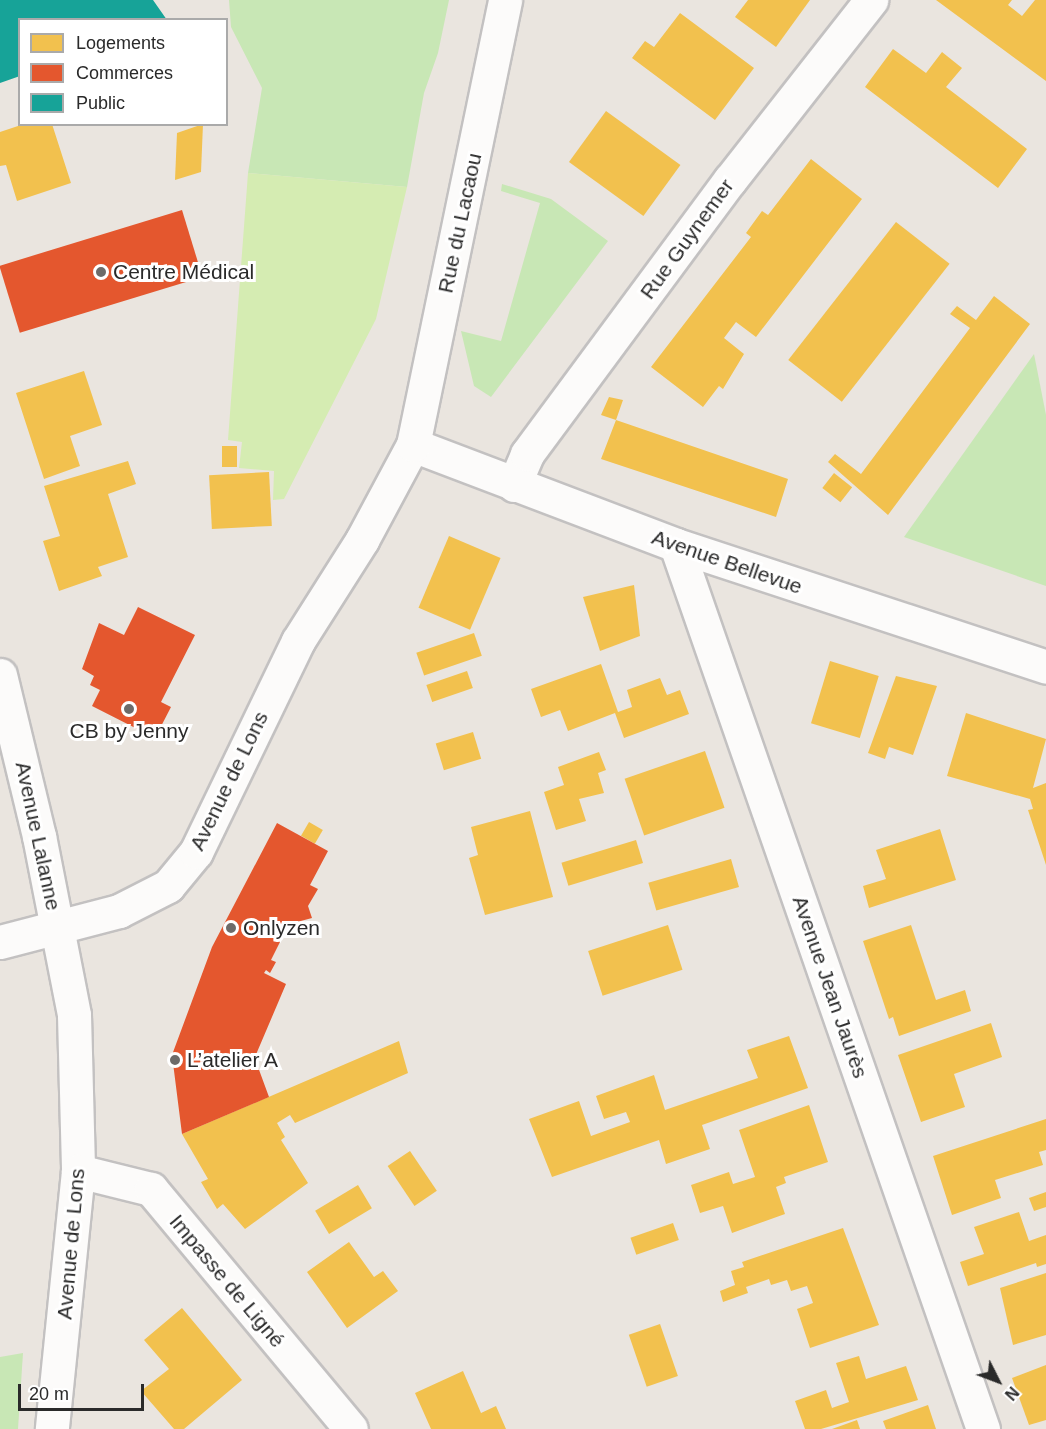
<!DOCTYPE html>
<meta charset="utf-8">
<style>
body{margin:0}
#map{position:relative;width:1046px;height:1429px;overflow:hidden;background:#eae5df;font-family:Arial,sans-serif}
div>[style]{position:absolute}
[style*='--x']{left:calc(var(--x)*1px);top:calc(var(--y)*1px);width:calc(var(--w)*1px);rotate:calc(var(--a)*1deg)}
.green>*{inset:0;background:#c8e7b5}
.pitch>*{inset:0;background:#d5ecb2}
.homes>*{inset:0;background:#f2c14e;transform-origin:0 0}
.shops>*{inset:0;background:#e4572e;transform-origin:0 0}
.public>*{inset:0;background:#17a398}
.roads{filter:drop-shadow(2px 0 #c3c1c1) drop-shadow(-2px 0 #c3c1c1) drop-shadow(0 2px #c3c1c1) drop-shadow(0 -2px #c3c1c1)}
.street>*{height:33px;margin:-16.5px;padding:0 16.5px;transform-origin:16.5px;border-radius:16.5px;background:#fcfbfa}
.dots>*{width:16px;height:16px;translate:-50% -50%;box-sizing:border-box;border:3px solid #fff;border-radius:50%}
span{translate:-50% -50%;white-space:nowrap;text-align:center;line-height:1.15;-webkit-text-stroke:6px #fff;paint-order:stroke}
.street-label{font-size:21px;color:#2a2a2a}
.poi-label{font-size:21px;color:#2a2a2a}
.left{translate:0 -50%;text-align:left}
.legend{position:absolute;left:18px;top:18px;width:210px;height:108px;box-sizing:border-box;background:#fff;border:2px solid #aaa;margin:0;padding:8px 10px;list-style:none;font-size:18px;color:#2a2a2a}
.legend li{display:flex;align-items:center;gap:12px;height:30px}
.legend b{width:30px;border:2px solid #aaa}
.north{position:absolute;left:968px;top:1351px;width:60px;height:60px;-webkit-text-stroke:4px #fff;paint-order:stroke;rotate:132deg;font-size:16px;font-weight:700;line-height:24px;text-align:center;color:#2a2a2a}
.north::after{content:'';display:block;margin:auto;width:21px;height:27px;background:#2a2a2a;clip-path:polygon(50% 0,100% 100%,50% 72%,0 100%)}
.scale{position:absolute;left:18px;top:1384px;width:126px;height:27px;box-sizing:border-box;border:3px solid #2a2a2a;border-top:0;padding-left:8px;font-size:18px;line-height:21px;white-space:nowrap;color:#2a2a2a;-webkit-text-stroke:4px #fff;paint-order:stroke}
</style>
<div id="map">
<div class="green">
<div style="clip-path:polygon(229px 0,449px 0,438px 53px,424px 93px,407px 187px,248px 173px,262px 88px,231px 27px)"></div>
<div style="clip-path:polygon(502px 184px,551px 199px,608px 241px,491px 397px,474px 386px,461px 331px,501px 341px,540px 203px,501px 191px)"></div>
<div style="clip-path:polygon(1034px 354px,1046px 415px,1046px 586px,904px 537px)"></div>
<div style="clip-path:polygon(23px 1353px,18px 1429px,0 1429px,0 1357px)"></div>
</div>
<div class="pitch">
<div style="clip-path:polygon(248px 173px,407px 187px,376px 319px,284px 499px,273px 500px,274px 471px,239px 468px,242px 442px,228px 440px)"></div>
</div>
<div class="homes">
<div style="clip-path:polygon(748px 0,810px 0,776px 47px,735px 17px)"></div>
<div style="clip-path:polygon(936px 0,1012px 0,1008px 5px,1022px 16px,1035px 0,1046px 0,1046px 81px)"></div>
<div style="clip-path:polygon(680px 13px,754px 68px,715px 120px,632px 58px,645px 41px,654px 47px)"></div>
<div style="clip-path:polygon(893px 49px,926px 73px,942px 52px,962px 68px,946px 87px,1027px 149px,998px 188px,865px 87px)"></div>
<div style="left:606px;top:111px;width:92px;height:63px;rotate:36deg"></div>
<div style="clip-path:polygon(24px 124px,52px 124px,71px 183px,17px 201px,6px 165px,0 166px,0 132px)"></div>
<div style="clip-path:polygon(203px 124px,201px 172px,175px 180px,177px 133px)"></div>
<div style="clip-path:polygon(811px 159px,862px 199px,756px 337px,736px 322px,724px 338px,744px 354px,723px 389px,719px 386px,703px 407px,651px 367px,751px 237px,746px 233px,762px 211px,768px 215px)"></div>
<div style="left:896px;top:222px;width:68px;height:175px;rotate:38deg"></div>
<div style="clip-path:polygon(994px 296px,1030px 324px,888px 515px,828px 462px,835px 454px,861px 474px,970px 328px,950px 314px,957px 306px,976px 320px)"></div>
<div style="clip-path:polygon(84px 371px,102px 425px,70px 436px,80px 466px,44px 479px,16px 393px)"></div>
<div style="clip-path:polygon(609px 397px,623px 400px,616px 420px,788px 479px,776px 517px,601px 459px,616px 420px,601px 415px)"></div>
<div style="left:222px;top:446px;width:15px;height:21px"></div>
<div style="clip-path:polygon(128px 461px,136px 484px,108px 494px,128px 557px,98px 567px,102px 576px,59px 591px,43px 541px,60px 536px,44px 486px)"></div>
<div style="left:269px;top:472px;width:54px;height:60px;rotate:87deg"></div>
<div style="left:834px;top:473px;width:23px;height:19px;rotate:38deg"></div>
<div style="left:449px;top:536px;width:56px;height:78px;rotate:23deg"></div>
<div style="clip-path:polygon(634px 585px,640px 636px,600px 651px,583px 597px)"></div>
<div style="left:474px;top:633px;width:24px;height:61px;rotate:71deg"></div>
<div style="left:830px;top:661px;width:51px;height:65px;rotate:17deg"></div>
<div style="clip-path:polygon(601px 664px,618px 712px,632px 707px,627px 690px,660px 678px,667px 695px,680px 690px,689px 714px,624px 738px,615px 713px,568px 731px,560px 710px,541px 717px,531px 689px)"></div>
<div style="left:467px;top:671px;width:18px;height:43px;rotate:71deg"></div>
<div style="clip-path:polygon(896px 676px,937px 686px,913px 755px,889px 747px,885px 759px,868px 753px)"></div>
<div style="clip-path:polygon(966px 713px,1046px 739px,1033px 788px,1046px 783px,1046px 865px,1028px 810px,1033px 809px,1030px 799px,947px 776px)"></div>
<div style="left:473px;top:732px;width:28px;height:39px;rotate:73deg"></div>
<div style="left:705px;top:751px;width:60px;height:85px;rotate:71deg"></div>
<div style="clip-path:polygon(599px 752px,606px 770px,598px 773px,604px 793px,579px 799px,586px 821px,556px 830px,544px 792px,564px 785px,558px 767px)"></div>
<div style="clip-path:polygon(530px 811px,553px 897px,485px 915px,469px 858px,478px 855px,471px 827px)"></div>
<div style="left:309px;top:822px;width:16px;height:16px;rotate:30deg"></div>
<div style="clip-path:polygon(940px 829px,956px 880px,869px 908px,863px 886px,886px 879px,876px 850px)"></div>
<div style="left:636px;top:840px;width:24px;height:78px;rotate:73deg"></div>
<div style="left:731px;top:859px;width:29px;height:86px;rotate:74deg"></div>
<div style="left:668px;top:925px;width:47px;height:84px;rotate:72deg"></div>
<div style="clip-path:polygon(911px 925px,936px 1000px,965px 990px,971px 1011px,899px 1036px,893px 1017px,889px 1019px,863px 941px)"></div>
<div style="clip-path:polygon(991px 1023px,1002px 1057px,954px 1074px,965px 1107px,921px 1122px,898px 1055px)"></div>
<div style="clip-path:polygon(789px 1036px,808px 1088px,702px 1125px,710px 1149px,666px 1164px,659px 1140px,552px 1177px,529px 1119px,579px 1101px,591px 1136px,630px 1122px,626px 1112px,604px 1119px,596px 1096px,654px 1075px,665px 1110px,758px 1078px,747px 1050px)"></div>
<div style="clip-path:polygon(399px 1041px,408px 1073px,295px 1123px,290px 1115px,277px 1123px,285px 1137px,281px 1140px,308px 1183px,245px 1229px,223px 1204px,217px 1209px,201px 1182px,208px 1179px,182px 1134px)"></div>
<div style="clip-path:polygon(809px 1105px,828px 1162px,784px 1177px,786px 1183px,776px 1187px,785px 1214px,732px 1233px,723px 1206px,700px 1213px,691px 1185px,729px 1172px,733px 1184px,755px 1177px,739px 1130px)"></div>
<div style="clip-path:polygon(1046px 1119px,1046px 1150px,1039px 1152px,1043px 1165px,995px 1180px,1001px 1198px,952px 1215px,933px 1156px)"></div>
<div style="left:410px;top:1151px;width:48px;height:27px;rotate:56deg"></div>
<div style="left:358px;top:1185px;width:27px;height:50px;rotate:59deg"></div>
<div style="clip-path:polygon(1046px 1192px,1046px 1207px,1034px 1211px,1029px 1198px)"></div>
<div style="clip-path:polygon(1019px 1212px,1029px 1241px,1046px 1235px,1046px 1264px,1037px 1267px,1036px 1263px,968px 1286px,960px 1262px,984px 1254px,974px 1227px)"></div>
<div style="left:673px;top:1223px;width:18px;height:45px;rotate:71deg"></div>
<div style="clip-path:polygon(843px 1228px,879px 1325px,810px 1348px,797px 1309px,813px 1303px,807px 1286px,791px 1291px,787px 1280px,771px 1285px,769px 1279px,746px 1287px,748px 1293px,723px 1302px,720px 1291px,735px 1285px,731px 1271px,744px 1267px,742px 1262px)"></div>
<div style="clip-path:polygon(349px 1242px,374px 1277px,383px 1271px,398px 1291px,347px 1328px,307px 1272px)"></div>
<div style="clip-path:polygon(1046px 1273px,1046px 1335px,1013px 1345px,1000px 1288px)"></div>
<div style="clip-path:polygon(182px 1308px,242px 1380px,184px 1429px,174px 1429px,141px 1391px,169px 1369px,144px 1340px)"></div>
<div style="left:660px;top:1324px;width:55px;height:33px;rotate:71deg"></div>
<div style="clip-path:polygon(859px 1356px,866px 1379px,906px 1366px,918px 1400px,821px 1429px,805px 1429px,795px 1401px,826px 1390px,832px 1408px,849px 1402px,836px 1363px)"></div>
<div style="clip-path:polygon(1046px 1365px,1046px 1420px,1029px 1425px,1012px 1378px)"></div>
<div style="clip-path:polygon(463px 1371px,481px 1413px,496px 1406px,506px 1429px,431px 1429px,415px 1393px)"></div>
<div style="clip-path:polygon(928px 1405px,936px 1429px,886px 1429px,883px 1421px)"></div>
<div style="clip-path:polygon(857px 1420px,860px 1429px,832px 1429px)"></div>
</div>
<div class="shops">
<div style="left:182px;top:210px;width:70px;height:191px;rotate:73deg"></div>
<div style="clip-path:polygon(138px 607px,195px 635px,161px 702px,171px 707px,155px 738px,92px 706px,100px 690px,90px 685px,94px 676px,82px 669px,99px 623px,124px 635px)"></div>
<div style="clip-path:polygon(277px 823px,328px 851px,310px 885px,318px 889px,308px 906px,312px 918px,297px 922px,292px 931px,287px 928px,271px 960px,276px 962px,270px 973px,266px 970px,264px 973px,286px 984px,252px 1064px,258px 1067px,269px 1097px,182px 1134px,172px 1055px,212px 947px)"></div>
</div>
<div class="public">
<div style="clip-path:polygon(0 0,153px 0,167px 20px,20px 20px,20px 76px,0 83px)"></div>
</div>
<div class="roads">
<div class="street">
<div style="--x:413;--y:445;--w:281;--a:20.8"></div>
<div style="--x:676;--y:545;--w:390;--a:18.2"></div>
<div style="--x:514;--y:485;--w:34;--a:-67"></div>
<div style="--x:527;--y:454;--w:341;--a:-53.5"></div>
<div style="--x:730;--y:180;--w:229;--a:-51.9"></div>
<div style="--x:676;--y:545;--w:936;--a:70.85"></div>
<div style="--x:0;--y:675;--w:166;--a:76.4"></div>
<div style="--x:39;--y:836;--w:182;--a:78.9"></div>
<div style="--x:74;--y:1015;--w:156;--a:88.5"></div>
<div style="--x:78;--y:1171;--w:259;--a:95.8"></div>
<div style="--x:0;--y:942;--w:123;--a:-14.6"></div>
<div style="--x:119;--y:911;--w:55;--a:-27"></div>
<div style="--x:168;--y:886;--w:44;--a:-50.5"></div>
<div style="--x:196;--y:852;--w:234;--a:-64.2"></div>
<div style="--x:298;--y:641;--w:120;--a:-57.6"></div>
<div style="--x:362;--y:540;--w:108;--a:-61.8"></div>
<div style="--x:413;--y:445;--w:454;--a:-78.3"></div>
<div style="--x:78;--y:1171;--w:75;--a:13.9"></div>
<div style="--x:151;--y:1189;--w:312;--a:50.2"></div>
</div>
</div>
<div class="dots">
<div style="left:101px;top:272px;background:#6d6b69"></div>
<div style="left:129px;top:709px;background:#6d6b69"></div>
<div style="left:231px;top:928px;background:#6d6b69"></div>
<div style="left:175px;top:1060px;background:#6d6b69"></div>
</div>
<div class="street-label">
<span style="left:460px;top:223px;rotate:-78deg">Rue du Lacaou</span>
<span style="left:687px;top:239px;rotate:-54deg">Rue Guynemer</span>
<span style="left:727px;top:562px;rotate:19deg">Avenue Bellevue</span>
<span style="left:229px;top:781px;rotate:-64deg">Avenue de Lons</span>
<span style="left:38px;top:836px;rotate:78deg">Avenue Lalanne</span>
<span style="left:830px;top:987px;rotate:71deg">Avenue Jean Jaurès</span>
<span style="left:71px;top:1244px;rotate:-85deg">Avenue de Lons</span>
<span style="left:227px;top:1281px;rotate:50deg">Impasse de Ligné</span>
</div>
<div class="poi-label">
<span class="left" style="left:113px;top:272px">Centre Médical</span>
<span style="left:129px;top:731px">CB by Jenny</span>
<span class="left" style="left:243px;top:928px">Onlyzen</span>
<span class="left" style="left:187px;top:1060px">L’atelier A</span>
</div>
<ul class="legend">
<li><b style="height:16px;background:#f2c14e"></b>Logements</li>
<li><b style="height:16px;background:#e4572e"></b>Commerces</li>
<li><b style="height:16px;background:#17a398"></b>Public</li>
</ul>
<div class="north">N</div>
<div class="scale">20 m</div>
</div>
